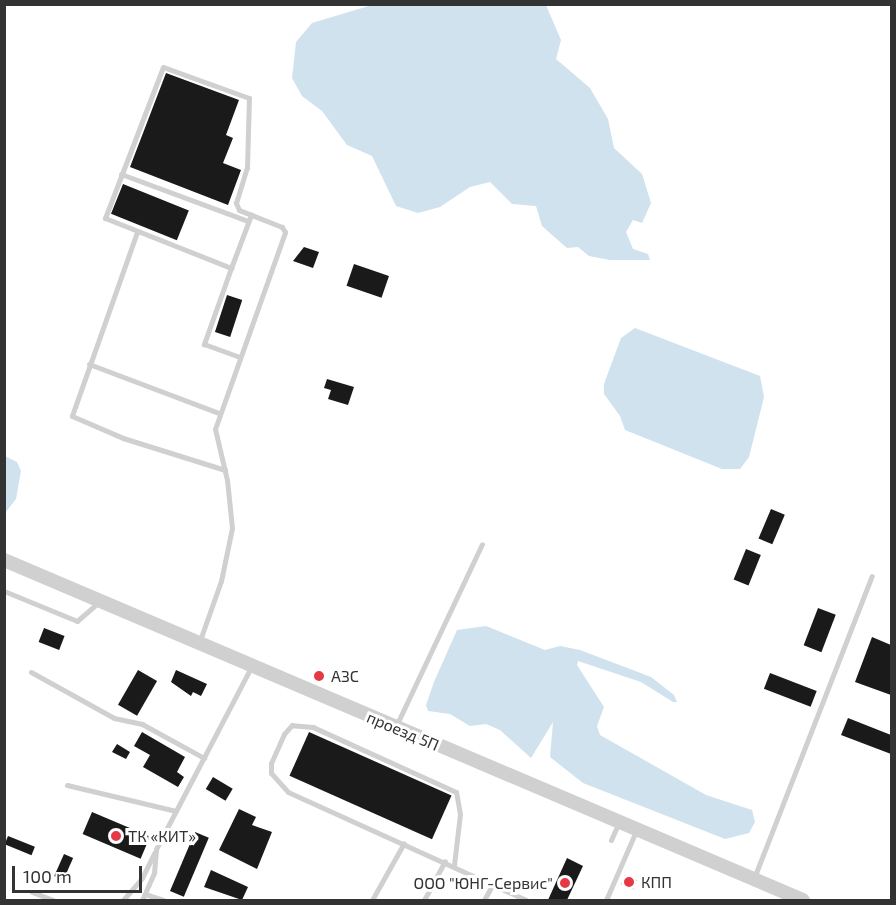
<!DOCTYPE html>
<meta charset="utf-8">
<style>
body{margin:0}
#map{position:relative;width:896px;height:905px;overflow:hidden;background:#fff;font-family:"Exo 2",sans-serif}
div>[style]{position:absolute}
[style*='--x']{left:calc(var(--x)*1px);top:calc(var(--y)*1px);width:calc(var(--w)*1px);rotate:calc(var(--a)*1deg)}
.water>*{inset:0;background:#cfe2ee}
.building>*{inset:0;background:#1a1a1a;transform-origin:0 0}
.service>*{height:5px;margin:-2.5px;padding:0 2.5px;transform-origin:2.5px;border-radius:2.5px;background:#d0d0d0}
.tertiary>*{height:14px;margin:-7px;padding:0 7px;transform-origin:7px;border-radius:7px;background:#d0d0d0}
.dots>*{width:16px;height:16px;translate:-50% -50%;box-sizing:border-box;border:3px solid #fff;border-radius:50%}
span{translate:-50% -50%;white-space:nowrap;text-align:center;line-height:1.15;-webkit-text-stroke:6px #fff;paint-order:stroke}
.poi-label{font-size:16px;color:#333}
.left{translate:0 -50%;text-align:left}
.right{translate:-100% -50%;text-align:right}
.street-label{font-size:16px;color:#333}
.frame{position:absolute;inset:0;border:6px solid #333;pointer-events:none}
.scale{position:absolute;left:12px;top:866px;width:130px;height:27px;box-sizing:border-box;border:3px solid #333;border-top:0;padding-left:8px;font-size:18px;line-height:21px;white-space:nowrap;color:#333;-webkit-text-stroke:4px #fff;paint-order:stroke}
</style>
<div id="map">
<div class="water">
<div style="clip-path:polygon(372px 5px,546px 5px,561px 40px,556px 59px,590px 88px,608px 119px,614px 148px,642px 174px,651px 203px,642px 223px,633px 220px,626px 232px,633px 249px,648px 254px,650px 260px,610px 260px,589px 256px,578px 247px,567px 248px,542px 226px,536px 206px,512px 204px,490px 182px,470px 187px,440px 207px,418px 213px,396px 206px,372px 156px,347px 145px,322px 111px,302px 96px,292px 78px,296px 42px,312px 23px)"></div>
<div style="clip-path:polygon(635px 328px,760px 376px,764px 397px,749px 457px,740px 469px,722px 469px,625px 430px,620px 416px,604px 394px,604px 384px,621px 338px)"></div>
<div style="clip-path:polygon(5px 456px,17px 462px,21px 471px,16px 499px,5px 513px)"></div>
<div style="clip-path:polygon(486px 626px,545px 650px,560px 646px,580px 650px,651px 677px,674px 695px,677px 702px,673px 702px,641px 682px,578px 661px,577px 665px,604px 707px,597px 726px,600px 735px,706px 795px,752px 810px,755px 822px,749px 833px,725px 839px,583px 783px,550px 757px,553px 722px,531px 758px,500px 730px,486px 724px,470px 726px,450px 714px,428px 711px,426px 705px,434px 682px,457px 630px)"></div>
</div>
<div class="building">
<div style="clip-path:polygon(166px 73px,239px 100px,226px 135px,233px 138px,223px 163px,241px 170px,228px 205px,130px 167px)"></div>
<div style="left:123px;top:184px;width:71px;height:32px;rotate:22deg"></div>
<div style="clip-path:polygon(304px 247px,319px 252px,313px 268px,293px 261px)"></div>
<div style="left:354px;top:264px;width:37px;height:23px;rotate:19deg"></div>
<div style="left:227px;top:295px;width:16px;height:39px;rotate:18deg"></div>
<div style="clip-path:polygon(327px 379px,354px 387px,348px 405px,328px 399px,331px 390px,324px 388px)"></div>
<div style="left:771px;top:509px;width:15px;height:32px;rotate:23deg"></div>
<div style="left:746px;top:549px;width:16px;height:33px;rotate:22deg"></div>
<div style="left:818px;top:608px;width:19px;height:40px;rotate:21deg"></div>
<div style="left:44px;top:628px;width:22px;height:15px;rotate:21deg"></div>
<div style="clip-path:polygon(872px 637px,891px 645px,891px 695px,855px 682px)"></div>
<div style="left:138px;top:670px;width:22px;height:40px;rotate:30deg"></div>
<div style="clip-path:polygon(176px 670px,207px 684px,201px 696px,193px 692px,191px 696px,171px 682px)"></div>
<div style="left:770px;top:673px;width:50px;height:17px;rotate:21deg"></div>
<div style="clip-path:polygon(848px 718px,891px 735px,891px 754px,841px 735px)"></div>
<div style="clip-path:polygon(142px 732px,185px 757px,177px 772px,184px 777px,178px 787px,143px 767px,150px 755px,134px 746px)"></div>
<div style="left:309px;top:732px;width:156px;height:48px;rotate:24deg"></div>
<div style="clip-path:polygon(117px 744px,130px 752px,126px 759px,112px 752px)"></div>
<div style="left:213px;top:777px;width:23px;height:14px;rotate:31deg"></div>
<div style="clip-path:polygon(239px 809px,256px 817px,252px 825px,272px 832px,257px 869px,219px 850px)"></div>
<div style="left:92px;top:812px;width:63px;height:24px;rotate:23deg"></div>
<div style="left:195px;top:832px;width:15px;height:64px;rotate:23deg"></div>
<div style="left:8px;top:836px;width:29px;height:9px;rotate:22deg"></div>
<div style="left:64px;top:854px;width:10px;height:24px;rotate:24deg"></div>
<div style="clip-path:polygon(567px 858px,583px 866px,567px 900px,548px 900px)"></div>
<div style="clip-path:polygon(211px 870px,248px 887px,242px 900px,204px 887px)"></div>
<div style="left:625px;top:875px;width:13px;height:10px;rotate:23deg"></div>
</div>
<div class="service">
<div style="--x:121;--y:174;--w:135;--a:20.3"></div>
<div style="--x:137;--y:232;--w:195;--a:109.5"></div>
<div style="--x:72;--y:416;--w:56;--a:23.3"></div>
<div style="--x:123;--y:438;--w:107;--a:17.4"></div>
<div style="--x:231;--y:268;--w:81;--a:109.6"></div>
<div style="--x:204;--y:344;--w:38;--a:20"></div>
<div style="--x:89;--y:364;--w:139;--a:20.7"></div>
<div style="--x:4;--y:591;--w:79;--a:22.3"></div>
<div style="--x:77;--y:621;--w:30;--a:-41"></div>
<div style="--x:199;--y:643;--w:66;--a:-70.5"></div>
<div style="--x:221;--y:581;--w:54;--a:-78.3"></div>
<div style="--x:232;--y:528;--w:48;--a:-95.9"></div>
<div style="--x:227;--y:480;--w:52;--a:-103.2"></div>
<div style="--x:215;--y:429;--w:209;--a:-70.4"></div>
<div style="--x:285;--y:232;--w:6;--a:-121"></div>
<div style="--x:282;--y:227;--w:46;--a:-158.4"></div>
<div style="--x:239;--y:210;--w:8;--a:-113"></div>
<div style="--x:236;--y:203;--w:37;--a:-73"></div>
<div style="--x:247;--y:168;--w:70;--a:-88.4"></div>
<div style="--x:249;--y:98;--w:91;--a:-160.2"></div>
<div style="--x:163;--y:67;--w:162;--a:111"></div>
<div style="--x:105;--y:218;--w:136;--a:21.6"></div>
<div style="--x:231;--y:268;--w:57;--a:-69.3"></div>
<div style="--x:31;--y:672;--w:95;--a:29"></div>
<div style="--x:114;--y:718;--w:29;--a:12"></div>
<div style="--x:142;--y:724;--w:71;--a:28.7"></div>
<div style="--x:396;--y:726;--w:201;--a:-64.7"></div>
<div style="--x:67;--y:785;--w:112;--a:13.4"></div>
<div style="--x:611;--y:840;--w:20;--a:-66"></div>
<div style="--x:454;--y:865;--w:51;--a:-83.3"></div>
<div style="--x:460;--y:814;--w:22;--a:-100"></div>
<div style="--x:456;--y:792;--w:157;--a:-155.6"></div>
<div style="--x:313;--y:727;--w:21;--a:-175"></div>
<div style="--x:292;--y:725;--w:12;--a:132"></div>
<div style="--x:284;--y:734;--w:32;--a:114"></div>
<div style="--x:271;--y:763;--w:10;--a:90"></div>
<div style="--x:271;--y:773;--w:25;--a:48"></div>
<div style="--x:288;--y:792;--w:261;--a:24.4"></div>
<div style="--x:754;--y:878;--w:324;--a:-68.7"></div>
<div style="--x:32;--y:892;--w:22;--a:21"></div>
<div style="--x:145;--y:894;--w:19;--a:18"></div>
<div style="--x:123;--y:900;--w:29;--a:-49"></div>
<div style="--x:142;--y:878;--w:28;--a:-64"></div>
<div style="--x:142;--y:900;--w:30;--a:-66"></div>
<div style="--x:154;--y:873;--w:24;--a:-85"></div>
<div style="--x:156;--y:849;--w:205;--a:-62.4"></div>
<div style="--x:372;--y:900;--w:65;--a:-60.7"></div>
<div style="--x:424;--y:900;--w:44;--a:-61.7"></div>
<div style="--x:484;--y:900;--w:18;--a:-61"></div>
<div style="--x:606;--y:900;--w:75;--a:-66.5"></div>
</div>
<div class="tertiary">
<div style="--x:4;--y:560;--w:868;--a:23.05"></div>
</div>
<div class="dots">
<div style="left:319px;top:676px;background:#e63946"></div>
<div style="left:116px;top:836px;background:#e63946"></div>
<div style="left:629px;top:882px;background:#e63946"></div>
<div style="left:565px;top:883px;background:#e63946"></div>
</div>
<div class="poi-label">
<span class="left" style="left:331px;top:676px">АЗС</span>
<span class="left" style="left:128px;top:836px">ТК «КИТ»</span>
<span class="left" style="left:641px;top:882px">КПП</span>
<span class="right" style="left:553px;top:883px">ООО "ЮНГ-Сервис"</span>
</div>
<div class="street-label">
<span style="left:403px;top:731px;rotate:23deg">проезд 5П</span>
</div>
<div class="frame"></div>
<div class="scale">100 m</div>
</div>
